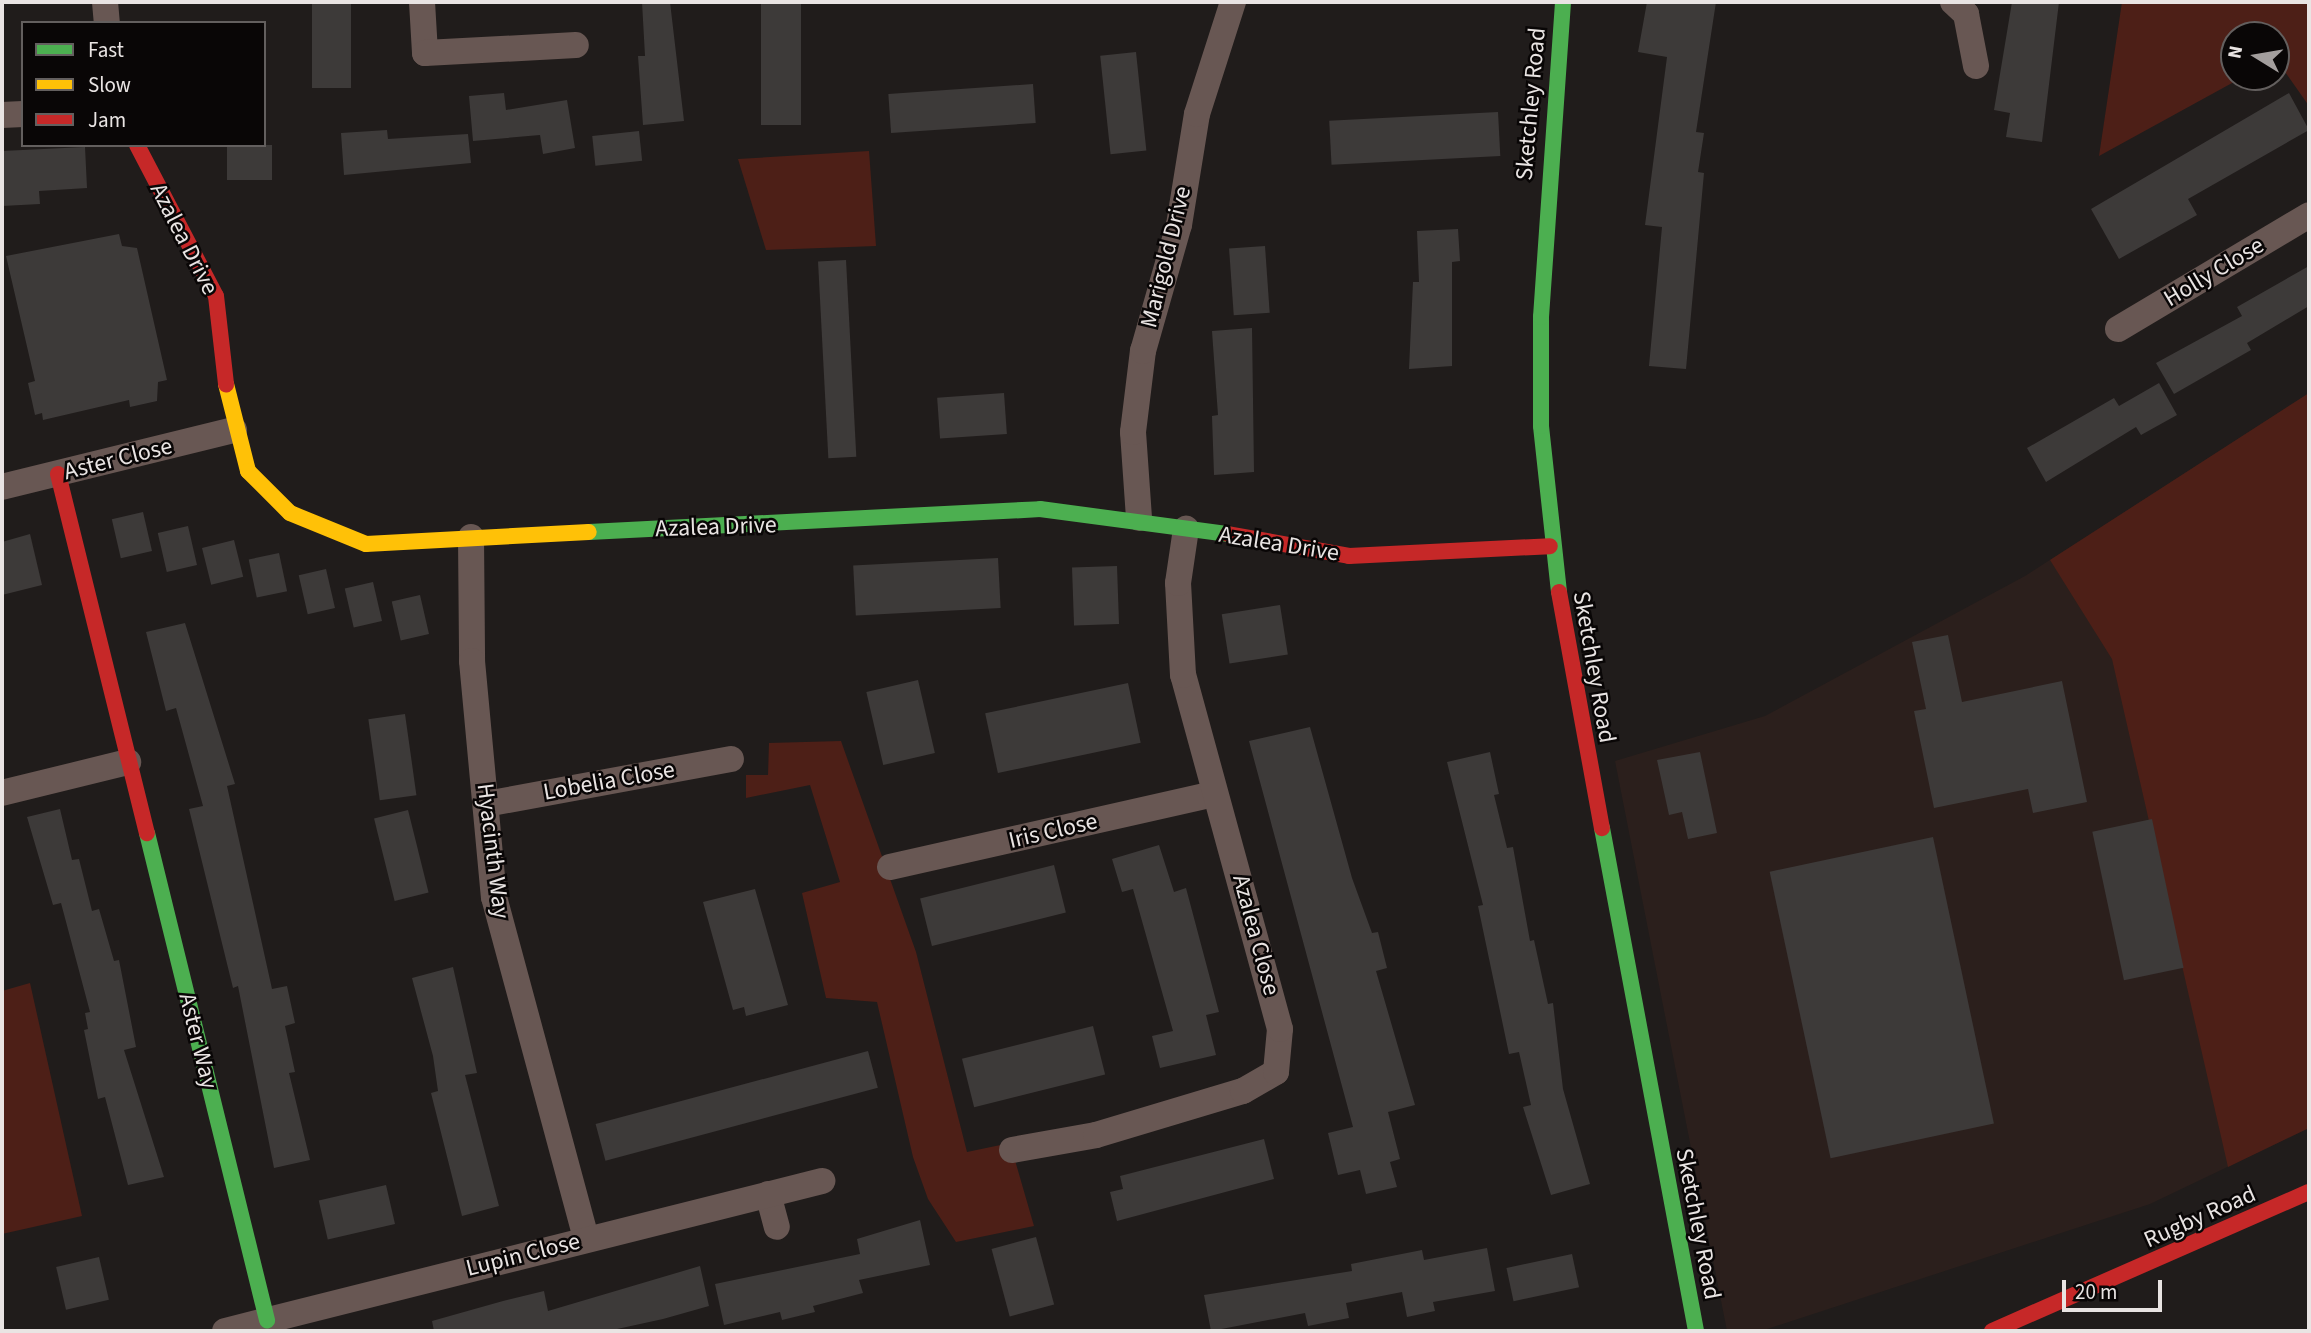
<!DOCTYPE html>
<style>
body{margin:0}
#map{position:relative;width:2311px;height:1333px;overflow:hidden;background:#201c1b;font-family:"Source Sans 3",sans-serif}
div>[style]{position:absolute}
[style*='--x']{left:calc(var(--x)*1px);top:calc(var(--y)*1px);width:calc(var(--w)*1px);rotate:calc(var(--a)*1deg)}
.built>*{inset:0;background:#2b1f1c}
.green>*{inset:0;background:#4d1f17}
.building>*{inset:0;background:#3d3a39;transform-origin:0 0}
.street>*{height:26px;margin:-13px;padding:0 13px;transform-origin:13px;border-radius:13px;background:#685753}
.fast>*{height:16px;margin:-8px;padding:0 8px;transform-origin:8px;border-radius:8px;background:#4caf50}
.slow>*{height:16px;margin:-8px;padding:0 8px;transform-origin:8px;border-radius:8px;background:#ffc107}
.jam>*{height:16px;margin:-8px;padding:0 8px;transform-origin:8px;border-radius:8px;background:#c62828}
span{translate:-50% -50%;white-space:nowrap;text-align:center;line-height:1.15;-webkit-text-stroke:5px #090606;paint-order:stroke}
.street-label{font-size:24px;color:#e9e4e3}
.frame{position:absolute;inset:0;border:4px solid #e9e4e3;pointer-events:none}
.legend{position:absolute;left:21px;top:21px;width:245px;height:126px;box-sizing:border-box;background:#090606;border:2px solid #635f5e;margin:0;padding:9px 12px;list-style:none;font-size:21px;color:#e9e4e3}
.legend li{display:flex;align-items:center;gap:14px;height:35px}
.legend b{width:35px;border:2px solid #635f5e}
.north{position:absolute;left:2220px;top:21px;width:70px;height:70px;box-sizing:border-box;background:#090606;border:2px solid #635f5e;border-radius:50%;rotate:281deg;font-size:19px;font-weight:700;line-height:28px;text-align:center;color:#e9e4e3}
.north::after{content:'';display:block;margin:auto;width:24px;height:32px;background:#a39e9d;clip-path:polygon(50% 0,100% 100%,50% 72%,0 100%)}
.scale{position:absolute;left:2062px;top:1280px;width:100px;height:32px;box-sizing:border-box;border:4px solid #e9e4e3;border-top:0;padding-left:9px;font-size:21px;line-height:24px;white-space:nowrap;color:#e9e4e3;-webkit-text-stroke:5px #090606;paint-order:stroke}
</style>
<div id="map">
<div class="built">
<div style="clip-path:polygon(2309px 393px,2309px 1128px,2150px 1204px,1761px 1331px,1727px 1331px,1615px 761px,1765px 716px,2025px 576px)"></div>
</div>
<div class="green">
<div style="clip-path:polygon(2122px 2px,2309px 2px,2309px 106px,2276px 59px,2276px 35px,2234px 35px,2234px 77px,2243px 77px,2099px 156px)"></div>
<div style="clip-path:polygon(869px 151px,876px 246px,766px 250px,738px 159px)"></div>
<div style="clip-path:polygon(2309px 393px,2309px 1128px,2228px 1167px,2112px 659px,2050px 560px)"></div>
<div style="clip-path:polygon(841px 741px,916px 952px,967px 1152px,1010px 1143px,1034px 1226px,956px 1242px,928px 1199px,913px 1157px,877px 1002px,826px 998px,802px 893px,840px 882px,810px 785px,746px 798px,746px 775px,768px 775px,769px 743px)"></div>
<div style="clip-path:polygon(30px 983px,82px 1216px,2px 1234px,2px 991px)"></div>
</div>
<div class="building">
<div style="left:312px;top:2px;width:39px;height:86px"></div>
<div style="clip-path:polygon(642px 2px,670px 2px,684px 121px,643px 125px,638px 56px,645px 56px)"></div>
<div style="left:761px;top:2px;width:40px;height:123px"></div>
<div style="clip-path:polygon(1647px 2px,1716px 2px,1696px 132px,1704px 133px,1698px 172px,1704px 173px,1686px 369px,1649px 366px,1662px 227px,1645px 225px,1667px 57px,1638px 52px)"></div>
<div style="clip-path:polygon(2012px 2px,2059px 2px,2042px 142px,2006px 137px,2010px 113px,1994px 110px)"></div>
<div style="left:1136px;top:52px;width:99px;height:36px;rotate:84deg"></div>
<div style="left:1033px;top:84px;width:39px;height:145px;rotate:86deg"></div>
<div style="clip-path:polygon(504px 93px,506px 110px,567px 100px,575px 148px,543px 154px,540px 135px,473px 141px,469px 96px)"></div>
<div style="clip-path:polygon(2289px 93px,2309px 130px,2188px 199px,2197px 215px,2119px 259px,2091px 209px)"></div>
<div style="left:1498px;top:112px;width:44px;height:169px;rotate:87deg"></div>
<div style="clip-path:polygon(387px 130px,388px 139px,468px 134px,471px 163px,344px 175px,341px 133px)"></div>
<div style="left:639px;top:131px;width:30px;height:47px;rotate:84deg"></div>
<div style="left:227px;top:145px;width:45px;height:35px"></div>
<div style="clip-path:polygon(85px 147px,87px 188px,39px 191px,40px 204px,2px 206px,2px 151px)"></div>
<div style="clip-path:polygon(1458px 229px,1460px 261px,1452px 262px,1452px 366px,1409px 369px,1413px 282px,1419px 282px,1417px 231px)"></div>
<div style="clip-path:polygon(119px 234px,122px 246px,137px 248px,167px 380px,158px 382px,157px 401px,130px 407px,129px 400px,43px 420px,42px 413px,35px 415px,28px 383px,35px 381px,6px 256px)"></div>
<div style="left:1265px;top:246px;width:67px;height:36px;rotate:86deg"></div>
<div style="left:846px;top:260px;width:197px;height:28px;rotate:87deg"></div>
<div style="clip-path:polygon(2309px 266px,2309px 306px,2247px 343px,2251px 350px,2174px 394px,2156px 363px,2242px 316px,2237px 307px)"></div>
<div style="clip-path:polygon(1252px 328px,1254px 472px,1214px 475px,1212px 416px,1218px 415px,1212px 331px)"></div>
<div style="clip-path:polygon(2159px 383px,2177px 415px,2141px 435px,2136px 427px,2046px 482px,2027px 448px,2114px 398px,2119px 406px)"></div>
<div style="left:1004px;top:393px;width:41px;height:67px;rotate:86deg"></div>
<div style="left:143px;top:512px;width:40px;height:32px;rotate:77deg"></div>
<div style="left:188px;top:526px;width:40px;height:31px;rotate:77deg"></div>
<div style="clip-path:polygon(30px 534px,42px 585px,2px 595px,2px 542px)"></div>
<div style="left:234px;top:540px;width:38px;height:33px;rotate:76deg"></div>
<div style="left:279px;top:553px;width:39px;height:31px;rotate:78deg"></div>
<div style="left:998px;top:558px;width:50px;height:145px;rotate:87deg"></div>
<div style="left:1117px;top:566px;width:58px;height:45px;rotate:88deg"></div>
<div style="left:326px;top:569px;width:40px;height:28px;rotate:77deg"></div>
<div style="left:373px;top:582px;width:40px;height:29px;rotate:77deg"></div>
<div style="left:420px;top:595px;width:40px;height:29px;rotate:77deg"></div>
<div style="left:1280px;top:605px;width:50px;height:59px;rotate:81deg"></div>
<div style="clip-path:polygon(185px 623px,235px 784px,227px 786px,272px 989px,287px 986px,295px 1023px,285px 1026px,295px 1072px,289px 1073px,310px 1160px,274px 1168px,238px 986px,233px 988px,189px 809px,203px 806px,176px 708px,166px 711px,146px 632px)"></div>
<div style="clip-path:polygon(1948px 635px,1962px 702px,2062px 681px,2087px 802px,2033px 813px,2028px 789px,1934px 808px,1914px 711px,1926px 709px,1912px 642px)"></div>
<div style="left:918px;top:680px;width:75px;height:53px;rotate:77deg"></div>
<div style="left:1128px;top:683px;width:61px;height:146px;rotate:78deg"></div>
<div style="left:405px;top:714px;width:82px;height:37px;rotate:82deg"></div>
<div style="clip-path:polygon(1310px 727px,1352px 878px,1372px 933px,1378px 932px,1387px 968px,1376px 971px,1415px 1105px,1388px 1112px,1400px 1159px,1390px 1162px,1397px 1187px,1366px 1194px,1360px 1170px,1338px 1175px,1328px 1133px,1353px 1127px,1249px 741px)"></div>
<div style="clip-path:polygon(1490px 752px,1499px 794px,1494px 795px,1507px 848px,1513px 847px,1530px 941px,1534px 940px,1548px 1004px,1553px 1003px,1563px 1089px,1590px 1184px,1551px 1195px,1523px 1107px,1531px 1105px,1519px 1052px,1509px 1054px,1478px 906px,1483px 905px,1447px 762px)"></div>
<div style="clip-path:polygon(1700px 752px,1717px 833px,1688px 839px,1682px 812px,1669px 815px,1657px 760px)"></div>
<div style="clip-path:polygon(60px 809px,72px 860px,79px 859px,92px 911px,99px 909px,114px 961px,119px 960px,136px 1047px,124px 1050px,164px 1177px,128px 1185px,105px 1097px,98px 1099px,84px 1030px,88px 1029px,85px 1013px,90px 1012px,61px 903px,53px 905px,27px 817px)"></div>
<div style="left:408px;top:810px;width:85px;height:35px;rotate:76deg"></div>
<div style="left:2152px;top:819px;width:152px;height:61px;rotate:78deg"></div>
<div style="left:1933px;top:837px;width:293px;height:167px;rotate:78deg"></div>
<div style="clip-path:polygon(1159px 845px,1174px 892px,1186px 888px,1219px 1012px,1206px 1015px,1216px 1055px,1160px 1068px,1152px 1036px,1173px 1031px,1133px 889px,1122px 892px,1112px 859px)"></div>
<div style="left:1054px;top:865px;width:49px;height:138px;rotate:76deg"></div>
<div style="clip-path:polygon(755px 889px,788px 1005px,746px 1016px,744px 1007px,733px 1010px,703px 902px)"></div>
<div style="clip-path:polygon(453px 967px,477px 1073px,465px 1075px,499px 1206px,462px 1216px,431px 1093px,438px 1091px,433px 1056px,412px 978px)"></div>
<div style="left:1093px;top:1026px;width:50px;height:135px;rotate:76deg"></div>
<div style="left:868px;top:1051px;width:38px;height:282px;rotate:75deg"></div>
<div style="clip-path:polygon(1264px 1139px,1274px 1179px,1117px 1221px,1110px 1192px,1123px 1189px,1120px 1176px)"></div>
<div style="left:386px;top:1185px;width:40px;height:69px;rotate:77deg"></div>
<div style="clip-path:polygon(920px 1220px,930px 1265px,859px 1280px,863px 1293px,813px 1306px,815px 1312px,782px 1320px,780px 1312px,724px 1325px,715px 1284px,860px 1254px,857px 1239px)"></div>
<div style="left:1036px;top:1237px;width:70px;height:46px;rotate:75deg"></div>
<div style="clip-path:polygon(1487px 1248px,1495px 1291px,1433px 1302px,1435px 1311px,1407px 1317px,1402px 1292px,1346px 1303px,1349px 1318px,1308px 1326px,1305px 1313px,1211px 1331px,1204px 1295px,1352px 1271px,1351px 1264px,1422px 1250px,1424px 1260px)"></div>
<div style="left:1572px;top:1254px;width:34px;height:67px;rotate:78deg"></div>
<div style="left:99px;top:1257px;width:44px;height:44px;rotate:77deg"></div>
<div style="clip-path:polygon(700px 1266px,709px 1306px,663px 1319px,608px 1331px,434px 1331px,432px 1321px,503px 1301px,544px 1291px,548px 1311px)"></div>
</div>
<div class="street">
<div style="--x:105;--y:2;--w:21;--a:85"></div>
<div style="--x:422;--y:2;--w:51;--a:86.6"></div>
<div style="--x:425;--y:53;--w:151;--a:-3"></div>
<div style="--x:1953;--y:2;--w:18;--a:43"></div>
<div style="--x:1966;--y:14;--w:53;--a:79.1"></div>
<div style="--x:2;--y:115;--w:21;--a:-3"></div>
<div style="--x:2118;--y:329;--w:222;--a:-30.8"></div>
<div style="--x:2;--y:487;--w:239;--a:-13.8"></div>
<div style="--x:1139;--y:518;--w:86;--a:-94"></div>
<div style="--x:1133;--y:432;--w:82;--a:-83"></div>
<div style="--x:1143;--y:351;--w:131;--a:-74.1"></div>
<div style="--x:1179;--y:225;--w:112;--a:-80.8"></div>
<div style="--x:1197;--y:114;--w:118;--a:-72.2"></div>
<div style="--x:471;--y:537;--w:124;--a:89.5"></div>
<div style="--x:472;--y:661;--w:237;--a:84.7"></div>
<div style="--x:494;--y:897;--w:354;--a:74.9"></div>
<div style="--x:2;--y:793;--w:130;--a:-13.8"></div>
<div style="--x:486;--y:804;--w:249;--a:-10.4"></div>
<div style="--x:890;--y:867;--w:333;--a:-12.7"></div>
<div style="--x:1012;--y:1150;--w:85;--a:-10.1"></div>
<div style="--x:1096;--y:1135;--w:153;--a:-16.7"></div>
<div style="--x:1243;--y:1091;--w:38;--a:-30"></div>
<div style="--x:1276;--y:1072;--w:43;--a:-84.7"></div>
<div style="--x:1280;--y:1029;--w:367;--a:-105.3"></div>
<div style="--x:1183;--y:675;--w:92;--a:-93.1"></div>
<div style="--x:1178;--y:583;--w:55;--a:-81.6"></div>
<div style="--x:768;--y:1194;--w:34;--a:75"></div>
<div style="--x:225;--y:1331;--w:616;--a:-14.1"></div>
</div>
<div class="fast">
<div style="--x:589;--y:532;--w:452;--a:-2.9"></div>
<div style="--x:1040;--y:509;--w:190;--a:7.6"></div>
<div style="--x:1559;--y:592;--w:167;--a:-96.2"></div>
<div style="--x:1541;--y:426;--w:109;--a:-90"></div>
<div style="--x:1541;--y:317;--w:316;--a:-86"></div>
<div style="--x:1602;--y:828;--w:512;--a:79.41"></div>
<div style="--x:147;--y:833;--w:502;--a:76.16"></div>
</div>
<div class="slow">
<div style="--x:226;--y:384;--w:90;--a:75.8"></div>
<div style="--x:248;--y:471;--w:59;--a:45"></div>
<div style="--x:290;--y:513;--w:82;--a:22.2"></div>
<div style="--x:366;--y:544;--w:223;--a:-3.1"></div>
</div>
<div class="jam">
<div style="--x:137;--y:145;--w:170;--a:62.4"></div>
<div style="--x:216;--y:296;--w:89;--a:83.5"></div>
<div style="--x:58;--y:474;--w:370;--a:76.1"></div>
<div style="--x:1228;--y:534;--w:123;--a:10.3"></div>
<div style="--x:1349;--y:556;--w:201;--a:-2.8"></div>
<div style="--x:1559;--y:592;--w:240;--a:79.7"></div>
<div style="--x:1992;--y:1331;--w:346;--a:-23.7"></div>
</div>
<div class="street-label">
<span style="left:1531px;top:104px;rotate:-85deg">Sketchley Road</span>
<span style="left:184px;top:239px;rotate:63deg">Azalea Drive</span>
<span style="left:1166px;top:257px;rotate:-76deg">Marigold Drive</span>
<span style="left:2214px;top:272px;rotate:-31deg">Holly Close</span>
<span style="left:118px;top:459px;rotate:-14deg">Aster Close</span>
<span style="left:716px;top:527px;rotate:-2deg">Azalea Drive</span>
<span style="left:1279px;top:544px;rotate:9deg">Azalea Drive</span>
<span style="left:1594px;top:667px;rotate:80deg">Sketchley Road</span>
<span style="left:609px;top:781px;rotate:-10deg">Lobelia Close</span>
<span style="left:1053px;top:831px;rotate:-13deg">Iris Close</span>
<span style="left:493px;top:851px;rotate:83deg">Hyacinth Way</span>
<span style="left:1256px;top:935px;rotate:75deg">Azalea Close</span>
<span style="left:198px;top:1041px;rotate:76deg">Aster Way</span>
<span style="left:2200px;top:1217px;rotate:-24deg">Rugby Road</span>
<span style="left:1698px;top:1224px;rotate:79deg">Sketchley Road</span>
<span style="left:523px;top:1255px;rotate:-14deg">Lupin Close</span>
</div>
<div class="frame"></div>
<ul class="legend">
<li><b style="height:9px;background:#4caf50"></b>Fast</li>
<li><b style="height:9px;background:#ffc107"></b>Slow</li>
<li><b style="height:9px;background:#c62828"></b>Jam</li>
</ul>
<div class="north">N</div>
<div class="scale">20 m</div>
</div>
